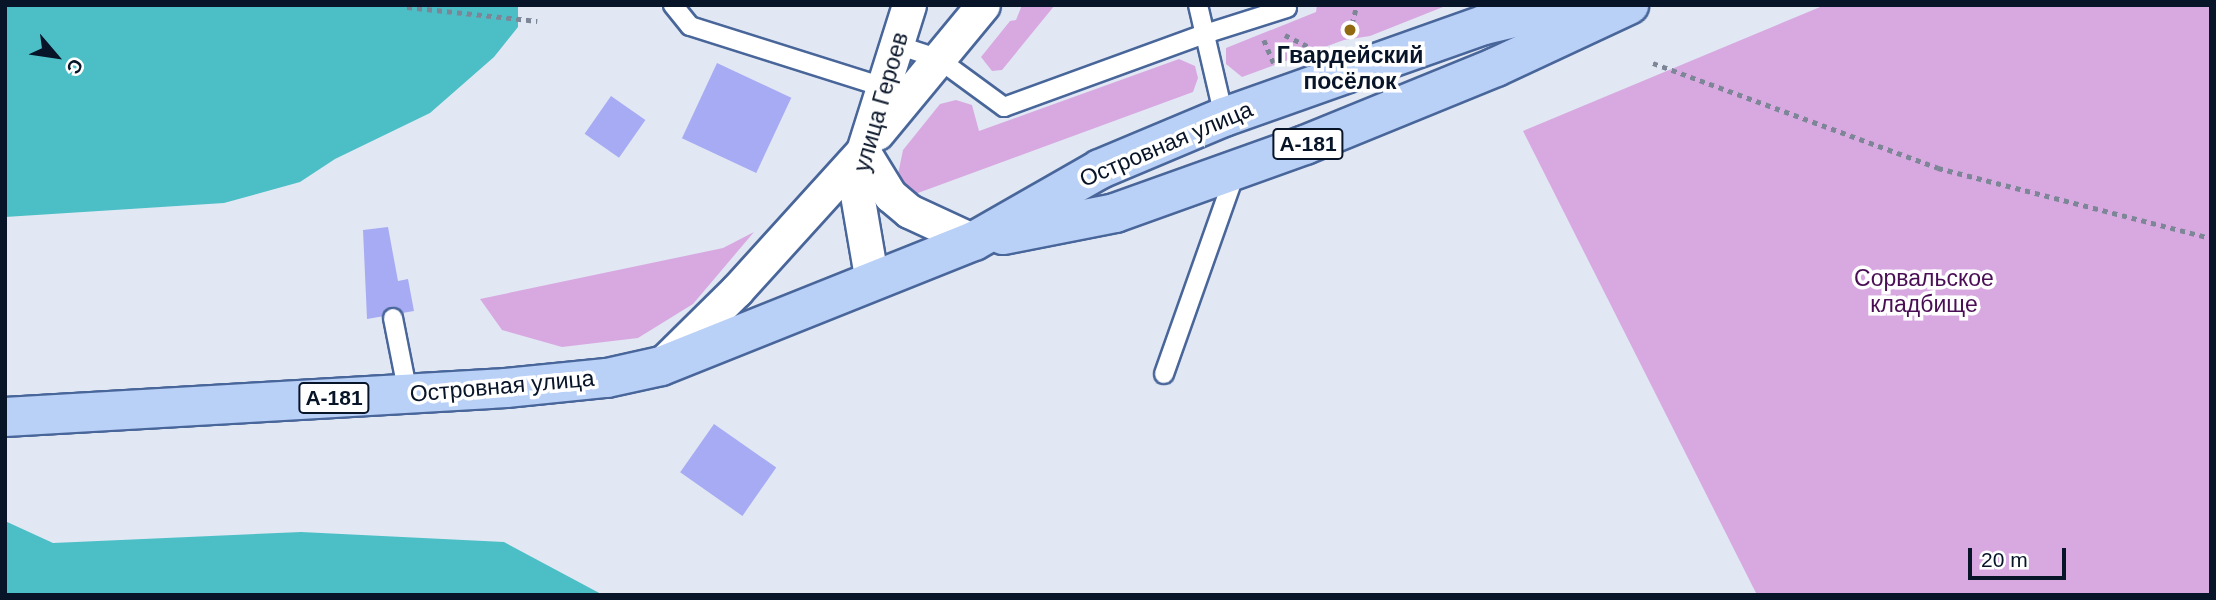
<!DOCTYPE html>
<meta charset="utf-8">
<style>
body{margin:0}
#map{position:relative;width:2216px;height:600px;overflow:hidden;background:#e1e8f4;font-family:Arial,sans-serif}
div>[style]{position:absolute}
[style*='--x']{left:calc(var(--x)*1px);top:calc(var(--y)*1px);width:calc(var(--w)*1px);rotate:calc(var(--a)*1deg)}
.green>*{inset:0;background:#d8a9e1}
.water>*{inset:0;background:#4cbfc6}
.building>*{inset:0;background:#a7abf3;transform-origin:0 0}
.path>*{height:4.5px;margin-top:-2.25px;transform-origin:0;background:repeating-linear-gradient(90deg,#7d8696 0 5px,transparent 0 10px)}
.roads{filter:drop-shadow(2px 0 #49669a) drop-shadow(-2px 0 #49669a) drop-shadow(0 2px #49669a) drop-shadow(0 -2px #49669a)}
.lane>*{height:18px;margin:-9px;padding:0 9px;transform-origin:9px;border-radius:9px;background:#fff}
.street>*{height:33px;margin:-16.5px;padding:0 16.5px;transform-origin:16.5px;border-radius:16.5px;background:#fff}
.primary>*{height:38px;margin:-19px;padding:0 19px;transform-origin:19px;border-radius:19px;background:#b9d0f7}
.dots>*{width:19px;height:19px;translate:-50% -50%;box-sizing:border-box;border:4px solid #fff;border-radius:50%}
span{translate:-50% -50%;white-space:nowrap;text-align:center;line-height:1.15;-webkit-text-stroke:7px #fff;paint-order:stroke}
.shield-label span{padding:2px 5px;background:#fff;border:2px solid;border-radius:5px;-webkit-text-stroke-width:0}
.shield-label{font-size:21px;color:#081428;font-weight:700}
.poi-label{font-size:23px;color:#081428;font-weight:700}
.street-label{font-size:23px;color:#081428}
.park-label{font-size:23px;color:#4a0e55}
.frame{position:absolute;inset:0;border:7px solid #081428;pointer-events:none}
.north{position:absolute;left:21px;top:21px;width:70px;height:70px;-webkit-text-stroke:5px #fff;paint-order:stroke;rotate:119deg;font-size:19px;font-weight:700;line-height:28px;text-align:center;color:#081428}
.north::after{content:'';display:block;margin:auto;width:24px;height:32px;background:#081428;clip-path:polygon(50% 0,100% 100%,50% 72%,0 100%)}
.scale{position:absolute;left:1968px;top:548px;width:98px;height:32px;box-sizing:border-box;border:4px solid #081428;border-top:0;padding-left:9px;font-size:21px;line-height:24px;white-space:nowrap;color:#081428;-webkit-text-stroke:5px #fff;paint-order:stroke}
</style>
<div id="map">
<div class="green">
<div style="clip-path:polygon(1022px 5px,1055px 5px,1002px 70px,992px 71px,981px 57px,1010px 21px,1016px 20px)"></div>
<div style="clip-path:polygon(1317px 5px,1448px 5px,1370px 36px,1344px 40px,1242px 77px,1226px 64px,1226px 48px,1316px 12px)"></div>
<div style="clip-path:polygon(1825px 5px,2211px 5px,2211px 595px,1757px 595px,1523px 131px)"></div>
<div style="clip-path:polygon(1179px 59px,1195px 66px,1198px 78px,1193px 92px,907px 197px,897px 179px,903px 150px,940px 104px,956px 100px,972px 105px,979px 131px)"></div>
<div style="clip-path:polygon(754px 232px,693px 304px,638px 338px,562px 347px,502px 330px,480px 299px,723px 248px)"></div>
</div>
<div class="water">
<div style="clip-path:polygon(5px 5px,518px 5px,518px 27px,494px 57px,430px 113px,335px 159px,300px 182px,224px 203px,5px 217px)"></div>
<div style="clip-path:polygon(5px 521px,53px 543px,301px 532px,504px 542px,603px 595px,5px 595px)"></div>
</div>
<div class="building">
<div style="left:717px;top:63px;width:82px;height:83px;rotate:25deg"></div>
<div style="left:611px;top:96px;width:42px;height:46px;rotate:35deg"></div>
<div style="clip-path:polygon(388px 227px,398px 281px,408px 279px,414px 311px,367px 319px,363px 230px)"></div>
<div style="left:714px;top:424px;width:76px;height:59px;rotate:35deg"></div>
</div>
<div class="path">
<div style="--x:407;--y:7;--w:131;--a:6.1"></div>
<div style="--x:1349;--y:34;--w:30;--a:-75"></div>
<div style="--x:1285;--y:35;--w:30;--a:26"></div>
<div style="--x:1264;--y:40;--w:26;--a:67"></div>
<div style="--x:1653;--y:63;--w:304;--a:20.2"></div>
<div style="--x:1938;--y:168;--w:282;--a:14.4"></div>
</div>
<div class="roads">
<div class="lane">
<div style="--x:673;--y:5;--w:27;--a:51"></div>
<div style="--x:690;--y:26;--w:203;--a:17.5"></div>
<div style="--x:1198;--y:5;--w:115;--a:76.9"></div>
<div style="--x:897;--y:45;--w:42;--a:18"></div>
<div style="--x:937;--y:58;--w:83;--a:36.2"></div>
<div style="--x:1004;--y:107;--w:214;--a:-20"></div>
<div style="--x:1205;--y:34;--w:86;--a:-17.6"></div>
<div style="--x:393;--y:318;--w:77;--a:78.8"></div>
<div style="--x:1164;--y:374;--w:213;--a:-70.5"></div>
</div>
<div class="street">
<div style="--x:877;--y:133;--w:166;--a:-50.4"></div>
<div style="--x:872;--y:282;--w:95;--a:-99.7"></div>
<div style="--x:856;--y:188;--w:38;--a:-79"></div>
<div style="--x:863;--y:151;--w:153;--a:-72.5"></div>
<div style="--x:663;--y:363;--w:103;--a:-44.6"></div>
<div style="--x:736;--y:291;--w:189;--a:-47.8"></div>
<div style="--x:863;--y:151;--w:52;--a:58.5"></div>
<div style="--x:890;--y:195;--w:25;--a:40"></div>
<div style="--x:909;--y:211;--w:72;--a:24.8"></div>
</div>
<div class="primary">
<div style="--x:1003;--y:235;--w:114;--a:-11.1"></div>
<div style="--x:1115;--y:213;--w:202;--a:-19.7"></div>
<div style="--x:1305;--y:145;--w:206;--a:-22.2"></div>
<div style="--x:1496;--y:67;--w:147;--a:-25"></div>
<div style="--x:5;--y:417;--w:502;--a:-3.31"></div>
<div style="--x:506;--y:388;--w:101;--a:-5.7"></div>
<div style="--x:607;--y:378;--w:55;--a:-12.5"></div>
<div style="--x:661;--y:366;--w:337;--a:-21.8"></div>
<div style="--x:974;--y:241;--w:145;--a:-29.7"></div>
<div style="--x:1100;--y:169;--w:134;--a:-22.8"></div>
<div style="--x:1224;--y:117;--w:276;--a:-19.5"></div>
<div style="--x:1484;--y:25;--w:86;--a:-13.4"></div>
</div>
</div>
<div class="dots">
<div style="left:1350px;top:30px;background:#916910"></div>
</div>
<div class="shield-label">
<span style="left:1308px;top:144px">А-181</span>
<span style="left:334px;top:398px">А-181</span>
</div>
<div class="poi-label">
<span style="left:1350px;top:68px">Гвардейский<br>посёлок</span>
</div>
<div class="street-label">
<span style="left:881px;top:102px;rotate:-74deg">улица Героев</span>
<span style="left:1166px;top:144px;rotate:-23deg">Островная улица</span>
<span style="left:502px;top:386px;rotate:-5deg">Островная улица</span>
</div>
<div class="park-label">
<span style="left:1924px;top:291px">Сорвальское<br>кладбище</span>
</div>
<div class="frame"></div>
<div class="north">С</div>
<div class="scale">20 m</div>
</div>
